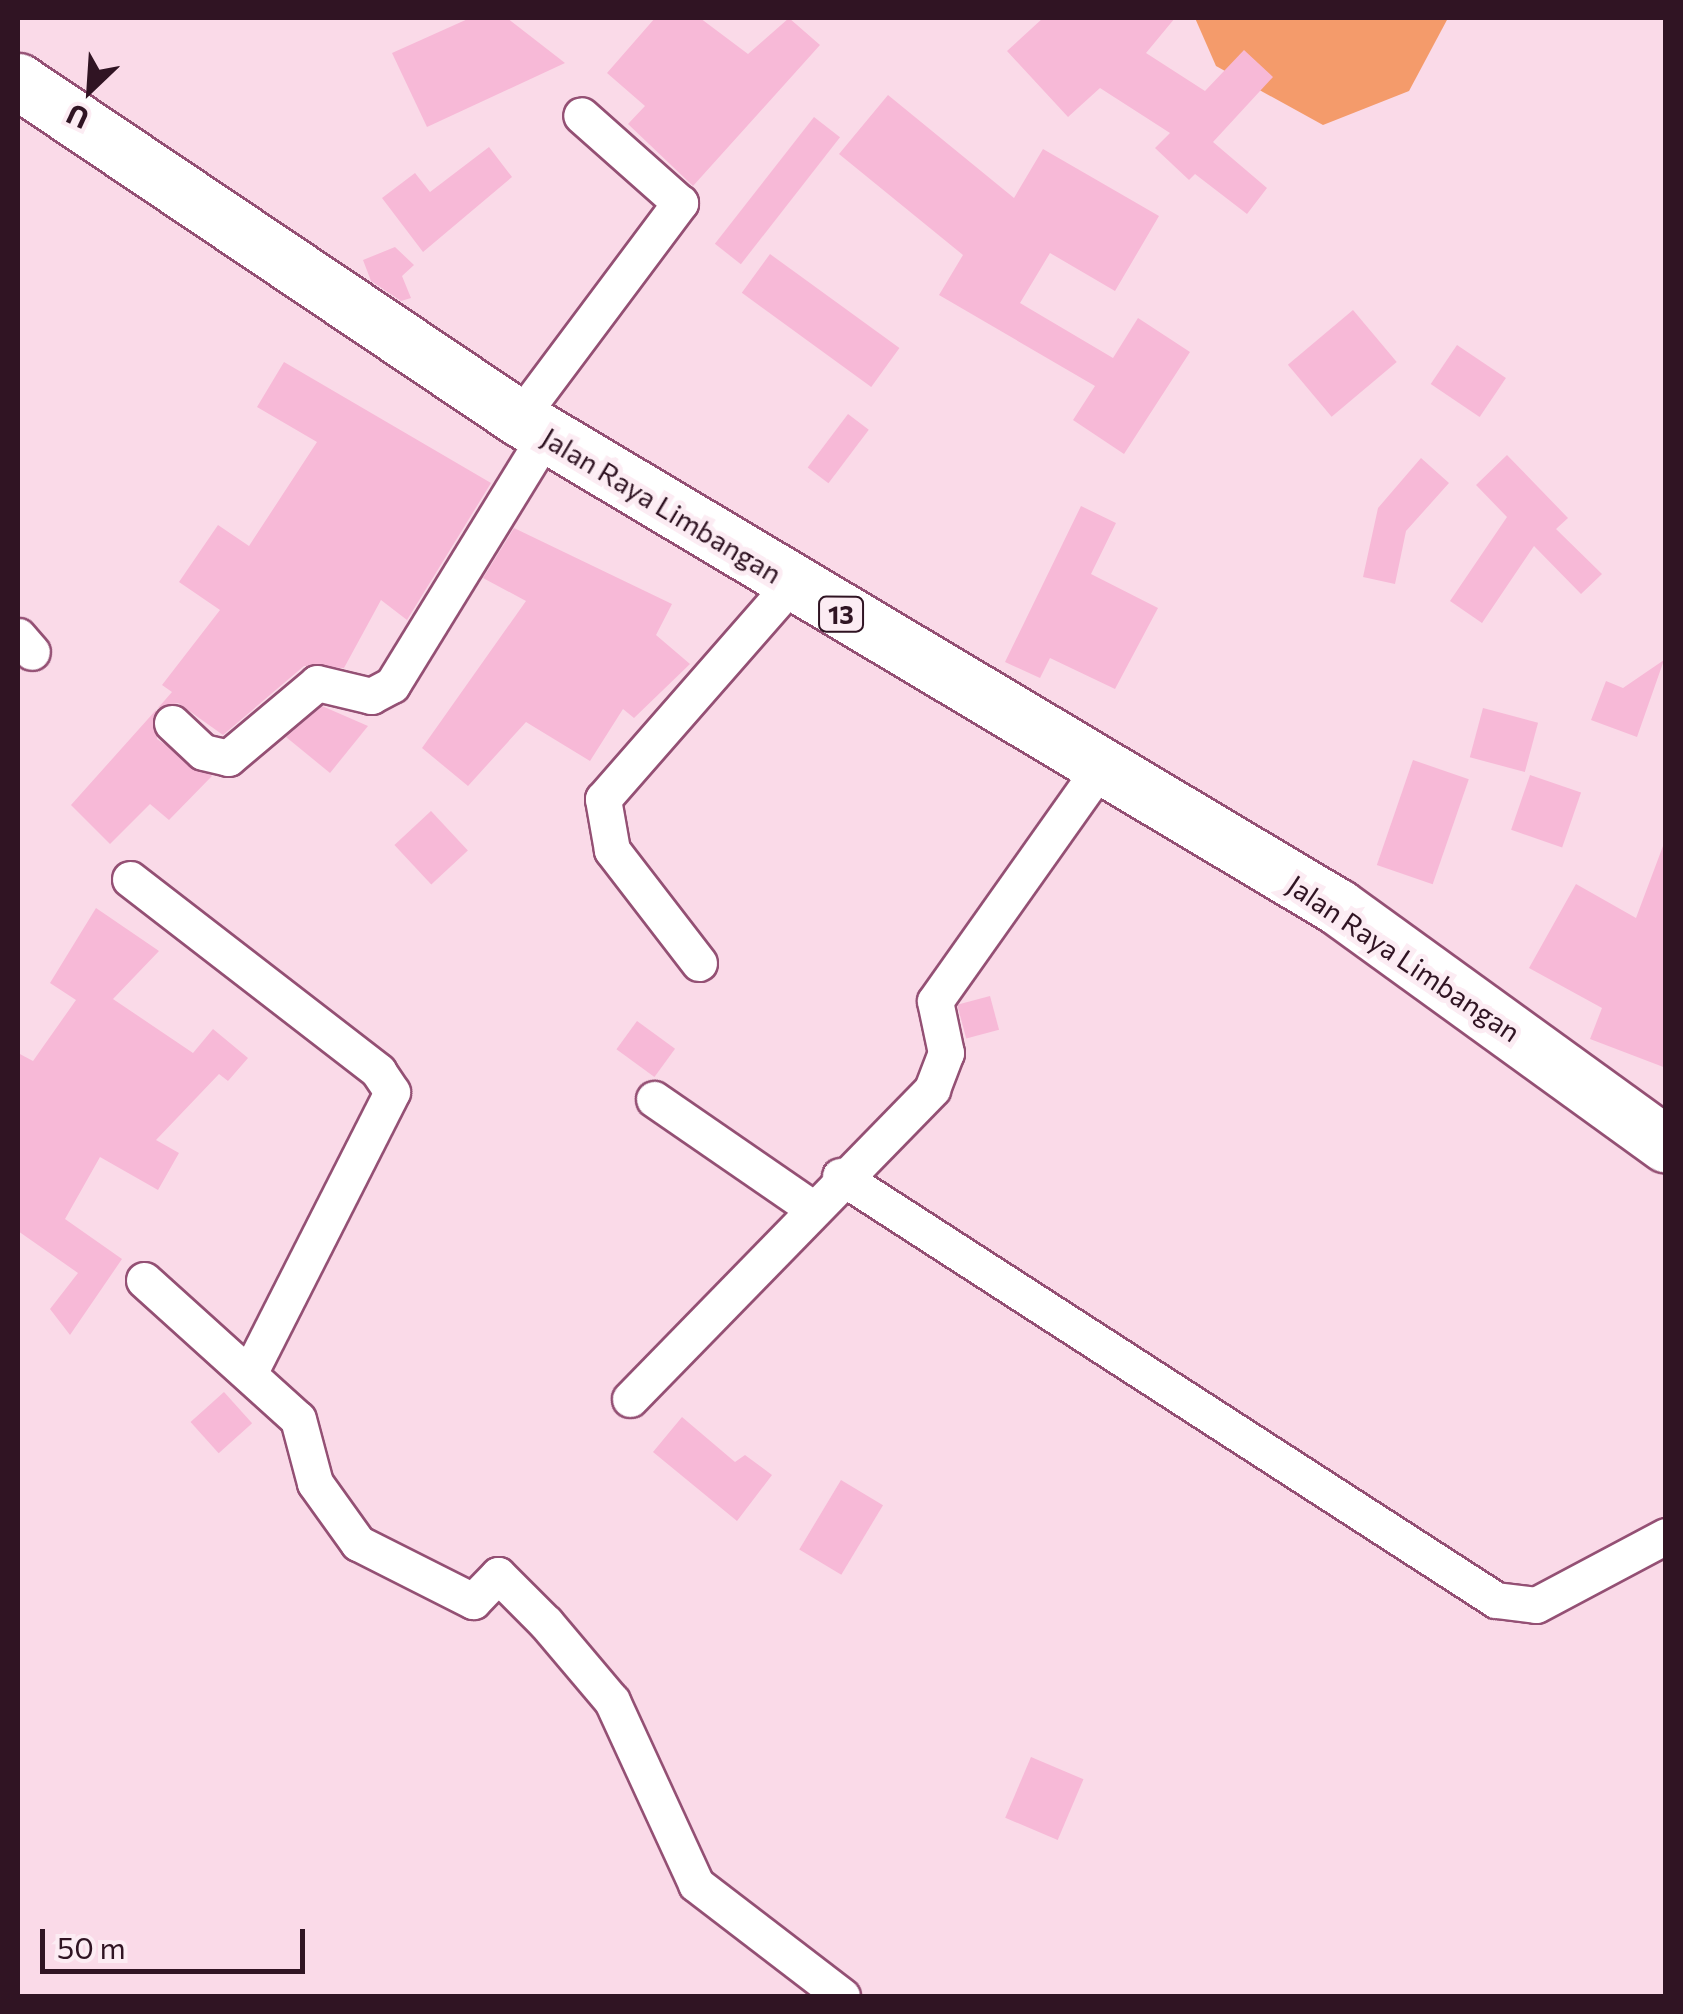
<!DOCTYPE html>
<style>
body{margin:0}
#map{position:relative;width:1683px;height:2014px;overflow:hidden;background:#fadae8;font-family:Commissioner,sans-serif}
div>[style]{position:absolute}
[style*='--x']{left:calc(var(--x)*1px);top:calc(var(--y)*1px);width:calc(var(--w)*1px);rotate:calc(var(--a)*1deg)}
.green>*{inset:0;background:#f49b6b}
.building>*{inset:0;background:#f7b9d7;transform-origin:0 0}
.roads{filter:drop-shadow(2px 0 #945074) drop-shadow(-2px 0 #945074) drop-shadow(0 2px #945074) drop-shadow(0 -2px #945074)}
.street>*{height:35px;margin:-17.5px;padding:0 17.5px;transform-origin:17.5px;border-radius:17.5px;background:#fff}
.highway>*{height:55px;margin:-27.5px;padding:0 27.5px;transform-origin:27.5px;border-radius:27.5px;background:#fff}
span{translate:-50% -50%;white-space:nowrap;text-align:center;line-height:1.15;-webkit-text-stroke:10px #fcecf3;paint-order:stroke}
.shield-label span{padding:2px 8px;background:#fcecf3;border:2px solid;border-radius:8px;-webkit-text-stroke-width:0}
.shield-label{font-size:25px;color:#301423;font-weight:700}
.street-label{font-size:28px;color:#301423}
.frame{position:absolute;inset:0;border:20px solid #301423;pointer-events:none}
.north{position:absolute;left:40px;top:40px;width:100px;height:100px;-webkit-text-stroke:8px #fcecf3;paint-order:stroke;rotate:205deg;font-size:28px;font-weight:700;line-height:40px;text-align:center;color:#301423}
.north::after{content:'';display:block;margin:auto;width:35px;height:45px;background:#301423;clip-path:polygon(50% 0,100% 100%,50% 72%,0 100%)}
.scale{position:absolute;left:40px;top:1929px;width:265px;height:45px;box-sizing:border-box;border:5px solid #301423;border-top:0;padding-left:12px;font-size:30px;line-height:35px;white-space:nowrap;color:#301423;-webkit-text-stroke:8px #fcecf3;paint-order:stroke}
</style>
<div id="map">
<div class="green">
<div style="clip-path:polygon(1195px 18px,1448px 18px,1409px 91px,1323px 125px,1216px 66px)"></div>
</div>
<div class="building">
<div style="clip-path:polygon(470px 18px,507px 18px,565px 63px,427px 127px,392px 53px)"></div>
<div style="clip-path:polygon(655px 18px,700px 18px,748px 54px,789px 18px,820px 45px,693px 186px,628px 124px,645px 106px,607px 73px)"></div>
<div style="clip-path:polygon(1043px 18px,1175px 18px,1146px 53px,1205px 91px,1244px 50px,1273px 77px,1213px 142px,1267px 188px,1247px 214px,1195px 174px,1189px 180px,1155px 148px,1170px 133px,1100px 88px,1068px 117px,1007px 51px)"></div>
<div style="clip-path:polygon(888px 95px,1014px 198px,1043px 149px,1159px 216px,1115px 291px,1050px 253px,1020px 303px,1113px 358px,1138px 318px,1190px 352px,1124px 454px,1073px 420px,1095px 386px,939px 295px,963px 255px,839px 154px)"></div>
<div style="left:814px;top:117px;width:33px;height:161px;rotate:38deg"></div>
<div style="clip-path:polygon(489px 147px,512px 177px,423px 252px,382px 198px,415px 173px,430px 192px)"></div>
<div style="clip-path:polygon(395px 247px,414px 265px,402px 276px,411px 298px,401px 301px,371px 281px,363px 260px)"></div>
<div style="left:770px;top:254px;width:160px;height:48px;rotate:36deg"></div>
<div style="left:1353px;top:310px;width:68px;height:85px;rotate:50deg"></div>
<div style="left:1457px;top:345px;width:59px;height:47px;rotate:34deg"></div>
<div style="clip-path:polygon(284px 362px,491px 483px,407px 620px,381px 600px,344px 668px,304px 666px,223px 735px,178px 703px,158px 708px,172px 692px,162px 685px,220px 610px,179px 582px,218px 525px,249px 546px,317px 442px,257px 407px)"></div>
<div style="left:848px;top:414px;width:26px;height:67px;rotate:37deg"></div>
<div style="clip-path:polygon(1507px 455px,1568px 518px,1556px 529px,1602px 574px,1581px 594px,1534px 546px,1482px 623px,1450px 601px,1507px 517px,1476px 485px)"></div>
<div style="clip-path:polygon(1421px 458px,1449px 483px,1406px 531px,1395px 584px,1363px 577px,1378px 508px)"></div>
<div style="clip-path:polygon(1081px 506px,1116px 523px,1091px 574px,1158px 608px,1115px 689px,1050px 658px,1040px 678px,1005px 662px)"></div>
<div style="clip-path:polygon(514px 528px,672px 604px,656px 635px,690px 664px,634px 718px,623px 709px,590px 761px,526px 722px,468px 786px,422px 748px,526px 601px,483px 578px)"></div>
<div style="clip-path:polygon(1664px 660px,1637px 737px,1591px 720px,1606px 681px,1623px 688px)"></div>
<div style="clip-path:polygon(322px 706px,368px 726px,330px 773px,286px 737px)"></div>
<div style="left:1483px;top:708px;width:57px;height:51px;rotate:15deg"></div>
<div style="clip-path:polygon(156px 710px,157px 739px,212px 776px,169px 820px,150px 804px,110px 844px,71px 805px)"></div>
<div style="left:1413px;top:760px;width:59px;height:111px;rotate:19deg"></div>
<div style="left:1530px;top:775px;width:54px;height:58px;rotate:19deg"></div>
<div style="left:431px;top:811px;width:54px;height:50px;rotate:47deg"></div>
<div style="clip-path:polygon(1663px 846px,1666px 847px,1666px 1068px,1590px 1039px,1602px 1008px,1529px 968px,1576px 884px,1636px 918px)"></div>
<div style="clip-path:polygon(96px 908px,159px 951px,113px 999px,193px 1053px,213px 1029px,248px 1058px,228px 1081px,219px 1074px,156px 1140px,179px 1153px,158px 1190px,100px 1157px,65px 1219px,122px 1259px,70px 1335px,50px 1309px,78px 1273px,18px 1231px,18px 1053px,33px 1061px,76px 1000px,50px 983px)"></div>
<div style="left:990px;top:996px;width:35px;height:34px;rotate:75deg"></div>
<div style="left:637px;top:1021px;width:47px;height:35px;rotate:36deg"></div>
<div style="left:224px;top:1392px;width:42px;height:45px;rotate:48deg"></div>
<div style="clip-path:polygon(682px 1417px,735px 1462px,745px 1455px,772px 1475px,737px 1521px,653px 1452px)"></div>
<div style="left:841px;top:1480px;width:49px;height:81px;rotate:31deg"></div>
<div style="left:1031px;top:1757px;width:57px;height:66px;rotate:23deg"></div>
</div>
<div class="roads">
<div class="street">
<div style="--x:519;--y:418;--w:269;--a:-53.2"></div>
<div style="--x:680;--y:203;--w:132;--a:-138.4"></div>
<div style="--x:18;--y:636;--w:21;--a:49"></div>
<div style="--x:172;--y:723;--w:42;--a:43.1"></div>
<div style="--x:203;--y:752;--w:26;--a:13"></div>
<div style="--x:228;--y:758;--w:116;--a:-40.1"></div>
<div style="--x:317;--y:683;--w:56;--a:13.5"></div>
<div style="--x:371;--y:696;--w:24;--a:-28"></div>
<div style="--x:392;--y:685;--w:294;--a:-58.4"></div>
<div style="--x:130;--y:879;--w:314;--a:37.7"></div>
<div style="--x:378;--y:1071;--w:25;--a:56"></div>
<div style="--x:392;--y:1092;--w:314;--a:116.9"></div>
<div style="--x:699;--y:963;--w:143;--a:-127.6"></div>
<div style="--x:612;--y:850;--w:52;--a:-100"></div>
<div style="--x:603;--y:799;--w:286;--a:-48.8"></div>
<div style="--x:654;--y:1099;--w:188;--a:34.6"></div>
<div style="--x:840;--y:1176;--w:781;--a:32.88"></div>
<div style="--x:1496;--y:1600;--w:40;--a:7.1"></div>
<div style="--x:1536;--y:1605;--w:147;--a:-28"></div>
<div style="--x:144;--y:1280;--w:207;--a:42.1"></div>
<div style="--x:298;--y:1419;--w:66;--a:75.1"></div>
<div style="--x:315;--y:1483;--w:74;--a:54.4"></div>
<div style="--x:358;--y:1543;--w:129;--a:26.8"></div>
<div style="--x:473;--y:1601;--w:36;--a:-46"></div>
<div style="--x:498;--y:1575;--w:68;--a:45"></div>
<div style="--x:546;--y:1623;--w:102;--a:49.8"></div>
<div style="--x:612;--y:1701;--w:201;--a:65.3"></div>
<div style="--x:696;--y:1884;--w:184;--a:37.5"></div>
<div style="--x:630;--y:1399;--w:433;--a:-45.7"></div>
<div style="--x:932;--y:1089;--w:39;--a:-69"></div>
<div style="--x:946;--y:1053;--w:53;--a:-101.9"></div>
<div style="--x:935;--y:1001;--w:282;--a:-54.7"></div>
</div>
<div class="highway">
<div style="--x:18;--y:81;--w:604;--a:33.93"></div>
<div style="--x:519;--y:418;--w:954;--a:30.84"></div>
<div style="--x:1338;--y:907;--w:405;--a:35.9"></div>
</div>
</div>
<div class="shield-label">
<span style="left:841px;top:614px">13</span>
</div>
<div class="street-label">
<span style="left:662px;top:505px;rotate:31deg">Jalan Raya Limbangan</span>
<span style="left:1404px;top:958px;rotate:34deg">Jalan Raya Limbangan</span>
</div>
<div class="frame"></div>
<div class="north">U</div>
<div class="scale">50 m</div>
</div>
